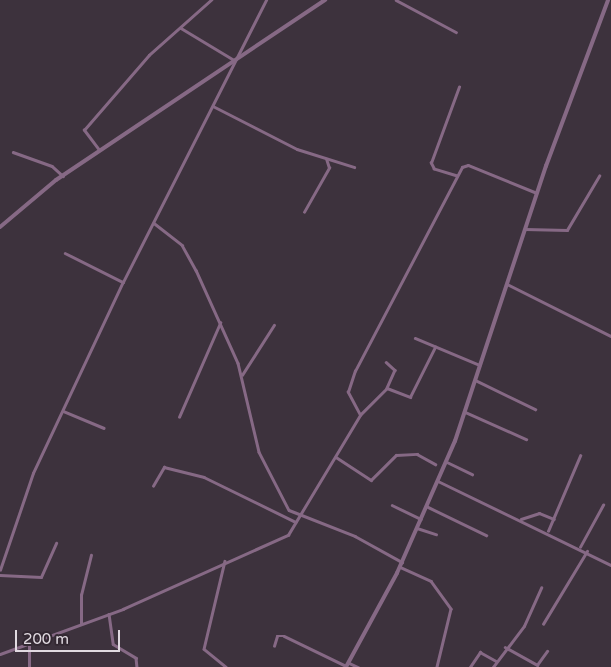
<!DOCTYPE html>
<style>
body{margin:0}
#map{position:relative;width:611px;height:667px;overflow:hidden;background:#3d323d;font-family:"Varela Round",sans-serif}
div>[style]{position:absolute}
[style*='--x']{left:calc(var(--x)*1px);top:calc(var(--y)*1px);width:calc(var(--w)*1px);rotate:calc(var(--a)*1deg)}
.minor>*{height:2.5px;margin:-1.25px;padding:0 1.25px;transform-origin:1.25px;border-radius:1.25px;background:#866985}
.tertiary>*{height:4px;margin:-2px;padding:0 2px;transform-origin:2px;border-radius:2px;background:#866985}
span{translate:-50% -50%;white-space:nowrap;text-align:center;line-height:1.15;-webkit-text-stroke:4px #332832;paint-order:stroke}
.scale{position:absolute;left:15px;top:630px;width:105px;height:22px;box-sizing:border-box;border:2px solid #e1dae1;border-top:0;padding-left:6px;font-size:15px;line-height:18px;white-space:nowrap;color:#e1dae1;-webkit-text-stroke:4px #332832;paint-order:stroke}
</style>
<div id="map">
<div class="minor">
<div style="--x:396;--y:0;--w:68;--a:28.1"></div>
<div style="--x:181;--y:28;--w:62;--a:31.1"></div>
<div style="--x:213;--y:106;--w:94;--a:27.1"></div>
<div style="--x:297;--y:149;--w:60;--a:17.5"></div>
<div style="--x:99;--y:150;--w:25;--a:-127"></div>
<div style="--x:84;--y:130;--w:99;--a:-49.1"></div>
<div style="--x:149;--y:55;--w:83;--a:-41.6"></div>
<div style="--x:13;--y:152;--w:41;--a:19.7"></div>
<div style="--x:52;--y:166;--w:15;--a:42"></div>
<div style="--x:457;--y:176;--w:24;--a:-163"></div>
<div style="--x:434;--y:169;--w:7;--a:-117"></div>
<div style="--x:431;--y:163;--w:81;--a:-69.8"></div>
<div style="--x:304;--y:212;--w:51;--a:-60.4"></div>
<div style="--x:329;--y:168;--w:9;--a:-108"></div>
<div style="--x:154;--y:223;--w:36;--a:38"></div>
<div style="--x:182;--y:245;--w:29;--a:61"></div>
<div style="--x:196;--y:270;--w:102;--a:65.7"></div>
<div style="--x:238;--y:363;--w:91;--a:76.7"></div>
<div style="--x:259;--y:452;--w:65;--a:62.7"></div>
<div style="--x:289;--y:510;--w:71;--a:21.5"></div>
<div style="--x:355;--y:536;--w:54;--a:29"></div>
<div style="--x:525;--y:229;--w:42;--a:1.4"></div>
<div style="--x:567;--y:230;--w:63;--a:-59.3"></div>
<div style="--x:65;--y:253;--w:65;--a:26.6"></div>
<div style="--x:507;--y:284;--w:116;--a:26.6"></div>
<div style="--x:415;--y:338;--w:70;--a:22.6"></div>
<div style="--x:386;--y:362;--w:12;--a:42"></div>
<div style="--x:395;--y:370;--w:20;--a:114"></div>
<div style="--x:242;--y:375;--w:59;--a:-57.4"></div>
<div style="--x:475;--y:380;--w:67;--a:25.8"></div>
<div style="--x:63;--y:411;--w:44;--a:22.5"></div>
<div style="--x:465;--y:412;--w:67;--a:23.9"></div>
<div style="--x:360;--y:415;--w:26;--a:-118"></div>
<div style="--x:348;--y:392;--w:22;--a:-72"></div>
<div style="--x:355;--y:371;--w:230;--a:-62.3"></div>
<div style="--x:462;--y:167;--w:6;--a:-18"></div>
<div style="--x:468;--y:165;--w:74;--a:22.1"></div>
<div style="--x:179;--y:417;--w:103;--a:-66.4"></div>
<div style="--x:336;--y:457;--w:42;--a:33.3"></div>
<div style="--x:371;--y:480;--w:35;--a:-45"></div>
<div style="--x:396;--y:455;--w:21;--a:-3"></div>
<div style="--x:417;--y:454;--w:21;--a:29"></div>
<div style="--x:447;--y:462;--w:28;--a:26"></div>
<div style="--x:438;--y:481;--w:192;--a:25.9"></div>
<div style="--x:153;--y:486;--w:22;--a:-60"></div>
<div style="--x:164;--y:467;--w:41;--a:14"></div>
<div style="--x:204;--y:477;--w:102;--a:26.1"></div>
<div style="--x:392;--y:505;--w:32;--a:26"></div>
<div style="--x:426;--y:506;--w:67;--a:25.8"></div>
<div style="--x:521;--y:519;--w:19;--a:-18"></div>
<div style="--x:539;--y:513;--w:16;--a:22"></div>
<div style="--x:417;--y:528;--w:20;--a:18"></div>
<div style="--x:548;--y:531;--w:82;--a:-66.9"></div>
<div style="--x:580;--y:547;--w:48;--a:-61.3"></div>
<div style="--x:225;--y:561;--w:90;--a:103.4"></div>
<div style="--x:204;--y:649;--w:28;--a:39"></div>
<div style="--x:400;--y:567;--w:34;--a:24"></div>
<div style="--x:431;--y:581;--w:34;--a:54"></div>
<div style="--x:451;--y:609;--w:60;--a:103.6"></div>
<div style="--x:0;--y:570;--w:102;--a:-71.2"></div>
<div style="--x:33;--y:473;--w:211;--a:-64.8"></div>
<div style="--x:123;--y:282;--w:316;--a:-63.1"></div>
<div style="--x:0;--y:575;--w:41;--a:2.8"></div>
<div style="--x:41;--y:577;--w:37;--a:-66"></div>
<div style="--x:109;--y:614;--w:30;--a:82"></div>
<div style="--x:113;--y:644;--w:27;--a:31"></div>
<div style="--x:136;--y:658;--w:9;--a:84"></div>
<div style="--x:81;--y:623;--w:28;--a:-90"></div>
<div style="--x:81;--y:595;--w:41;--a:-76"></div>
<div style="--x:543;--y:624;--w:85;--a:-58.9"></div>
<div style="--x:274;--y:646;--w:10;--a:-73"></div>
<div style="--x:277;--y:636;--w:7;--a:0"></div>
<div style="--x:284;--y:636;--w:69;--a:25.8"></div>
<div style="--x:505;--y:647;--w:37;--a:29"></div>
<div style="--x:537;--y:665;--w:17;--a:-54"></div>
<div style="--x:0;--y:654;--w:131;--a:-20.1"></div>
<div style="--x:123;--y:609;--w:181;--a:-24.2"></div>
<div style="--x:288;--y:535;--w:140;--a:-59"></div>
<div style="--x:360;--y:415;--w:38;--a:-45"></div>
<div style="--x:387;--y:388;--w:25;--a:21"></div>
<div style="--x:410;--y:397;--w:56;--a:-63.4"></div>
<div style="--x:349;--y:663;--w:10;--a:24"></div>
<div style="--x:29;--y:667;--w:23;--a:-90"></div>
<div style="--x:470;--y:667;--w:18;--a:-56"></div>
<div style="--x:480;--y:652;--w:18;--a:29"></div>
<div style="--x:493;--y:667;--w:51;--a:-52.9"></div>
<div style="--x:524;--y:626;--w:42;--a:-65.9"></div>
</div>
<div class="tertiary">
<div style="--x:0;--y:227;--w:73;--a:-40"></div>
<div style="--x:56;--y:180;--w:324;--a:-33.8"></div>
<div style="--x:346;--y:667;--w:107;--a:-61.5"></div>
<div style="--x:397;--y:573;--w:144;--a:-66.3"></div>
<div style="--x:455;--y:441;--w:290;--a:-71.7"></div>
<div style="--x:546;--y:166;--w:177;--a:-69.5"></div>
</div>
<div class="scale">200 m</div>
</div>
